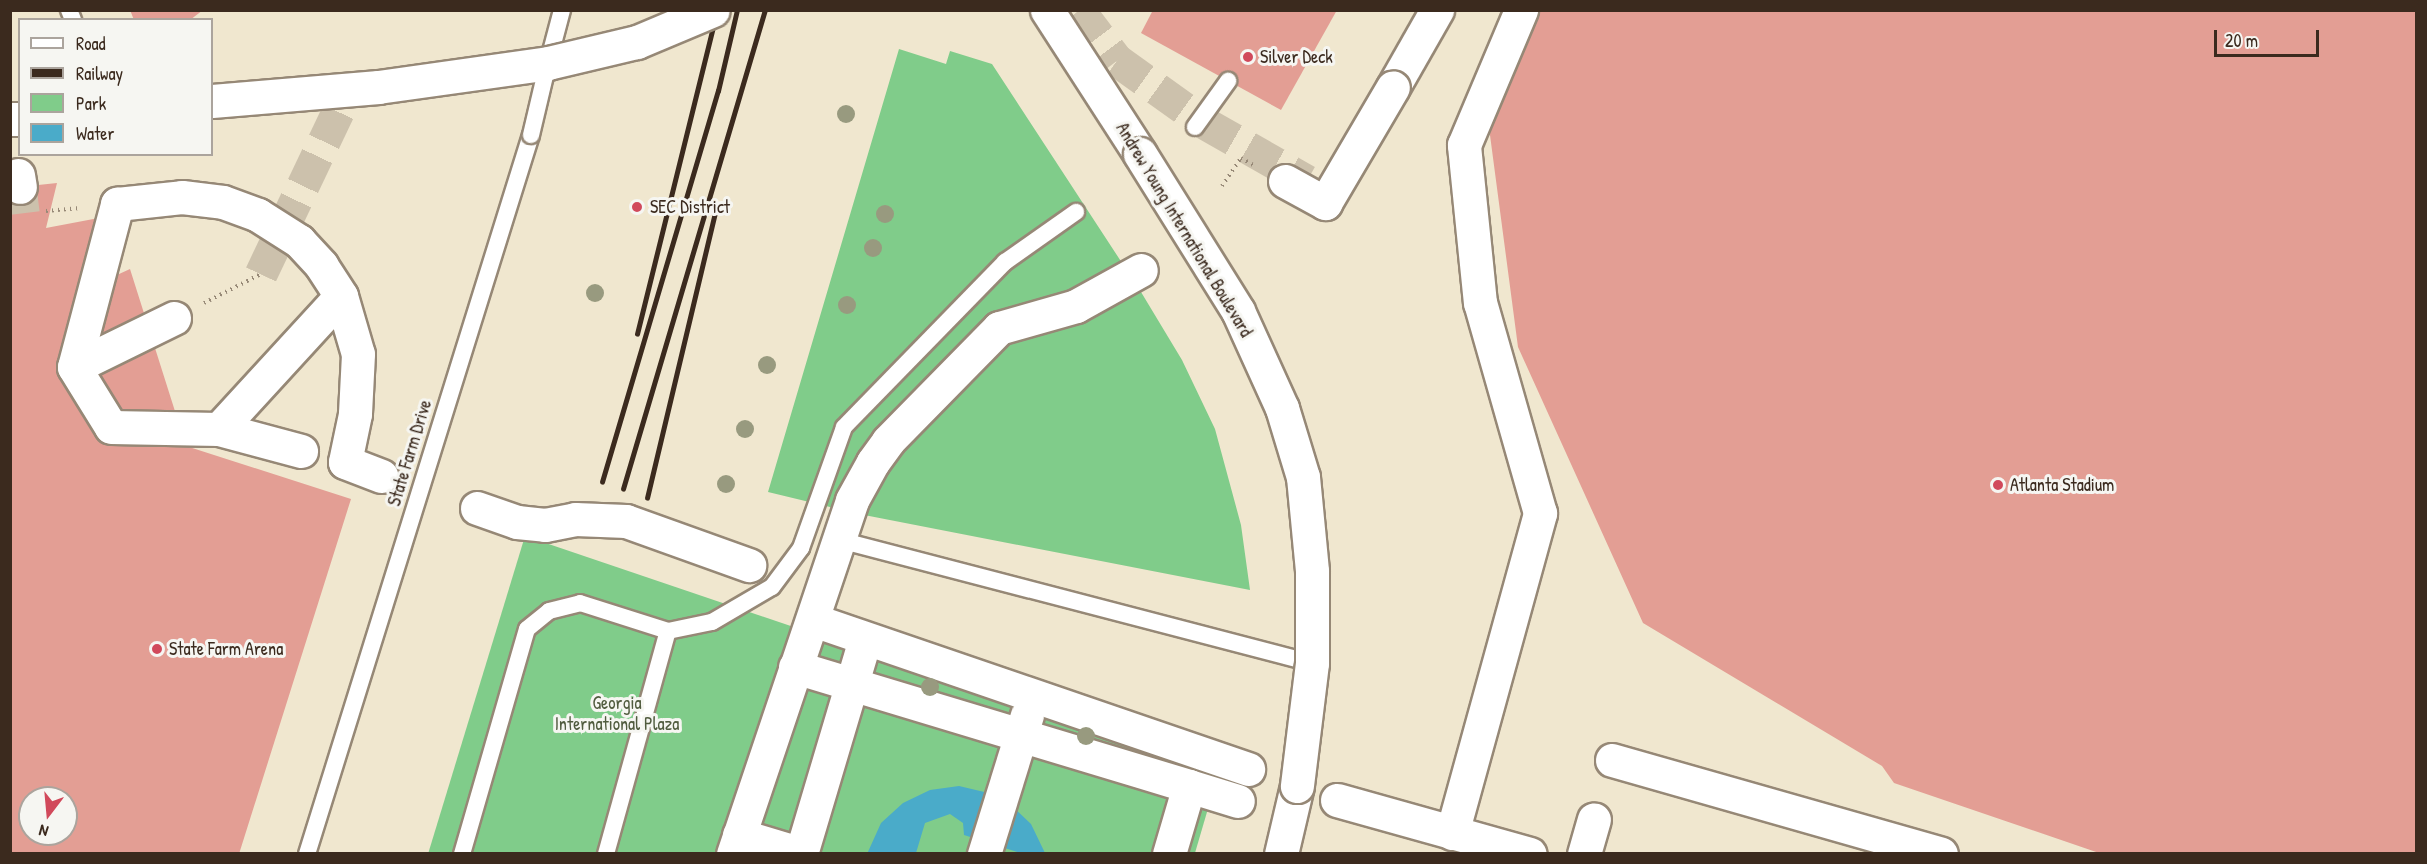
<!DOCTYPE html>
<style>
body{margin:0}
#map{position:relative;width:2427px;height:864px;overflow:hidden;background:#f0e7cf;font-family:"Patrick Hand",sans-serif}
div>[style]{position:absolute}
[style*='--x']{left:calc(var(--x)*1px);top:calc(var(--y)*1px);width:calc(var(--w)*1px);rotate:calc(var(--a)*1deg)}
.green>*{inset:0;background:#80cc8a}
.water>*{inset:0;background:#4aabc9}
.building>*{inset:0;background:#e39e94}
.street-tunnel>*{height:33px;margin-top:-16.5px;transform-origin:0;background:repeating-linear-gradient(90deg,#ccc1ac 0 33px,transparent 0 49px)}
.path>*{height:4px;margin-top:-2px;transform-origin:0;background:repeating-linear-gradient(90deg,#968876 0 1.5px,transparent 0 6px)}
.roads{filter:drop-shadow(2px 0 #968876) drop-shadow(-2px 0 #968876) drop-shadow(0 2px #968876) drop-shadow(0 -2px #968876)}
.lane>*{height:16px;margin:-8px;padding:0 8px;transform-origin:8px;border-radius:8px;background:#fff}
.street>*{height:33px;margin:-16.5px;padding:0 16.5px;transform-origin:16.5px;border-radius:16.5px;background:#fff}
.secondary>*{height:33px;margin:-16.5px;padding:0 16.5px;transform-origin:16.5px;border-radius:16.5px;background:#fff}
.rail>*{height:4.5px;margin:-2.25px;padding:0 2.25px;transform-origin:2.25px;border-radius:2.25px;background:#3b2a1e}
.bridges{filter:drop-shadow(2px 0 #968876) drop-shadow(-2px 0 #968876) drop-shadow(0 2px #968876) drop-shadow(0 -2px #968876)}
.lane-bridge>*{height:16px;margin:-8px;padding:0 8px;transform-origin:8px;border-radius:8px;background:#fff}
.street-bridge>*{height:33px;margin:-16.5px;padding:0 16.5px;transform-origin:16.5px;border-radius:16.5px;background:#fff}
.secondary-bridge>*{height:33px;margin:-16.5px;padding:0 16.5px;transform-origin:16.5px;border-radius:16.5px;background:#fff}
.trees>*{width:18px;height:18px;margin:-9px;border-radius:50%;background:#989a7f}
.dots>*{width:16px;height:16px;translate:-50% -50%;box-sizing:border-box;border:3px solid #f6f6f2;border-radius:50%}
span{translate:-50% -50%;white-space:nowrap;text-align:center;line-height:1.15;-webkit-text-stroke:6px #f6f6f2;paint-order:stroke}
.poi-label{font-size:18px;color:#3b2a1e}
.left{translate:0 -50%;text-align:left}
.street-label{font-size:18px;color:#3b2a1e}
.park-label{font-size:18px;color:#505b3e}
.frame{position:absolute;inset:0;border:12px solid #3b2a1e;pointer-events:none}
.legend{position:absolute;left:18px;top:18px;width:195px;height:138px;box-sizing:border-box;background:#f6f6f2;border:2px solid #aba49d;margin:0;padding:8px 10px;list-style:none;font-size:18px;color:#3b2a1e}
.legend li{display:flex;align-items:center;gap:12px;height:30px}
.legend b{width:30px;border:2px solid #aba49d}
.north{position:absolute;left:18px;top:786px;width:60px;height:60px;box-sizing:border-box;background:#f6f6f2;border:2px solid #aba49d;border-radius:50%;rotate:196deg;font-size:16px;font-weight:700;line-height:24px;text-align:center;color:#3b2a1e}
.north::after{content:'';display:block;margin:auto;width:21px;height:27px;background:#d1495b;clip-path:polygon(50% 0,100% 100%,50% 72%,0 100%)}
.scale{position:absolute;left:2214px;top:30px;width:105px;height:27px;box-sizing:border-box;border:3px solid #3b2a1e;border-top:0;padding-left:8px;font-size:18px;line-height:21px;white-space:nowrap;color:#3b2a1e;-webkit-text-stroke:4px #f6f6f2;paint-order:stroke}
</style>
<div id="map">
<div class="green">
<div style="clip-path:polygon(899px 49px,946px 64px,950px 51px,992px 64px,1141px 292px,1182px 360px,1215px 429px,1241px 525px,1250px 590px,859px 514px,768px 492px)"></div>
<div style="clip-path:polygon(525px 536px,1219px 771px,1195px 853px,428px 854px)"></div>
</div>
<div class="water">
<div style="clip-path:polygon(959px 786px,997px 795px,1008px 802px,1031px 824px,1045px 853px,1020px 853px,964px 835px,963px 823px,950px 814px,925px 823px,916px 853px,867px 854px,881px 823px,903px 803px,930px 790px)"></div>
</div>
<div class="building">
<div style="clip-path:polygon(130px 10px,203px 10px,190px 20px,134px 20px)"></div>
<div style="clip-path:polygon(1153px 10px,1337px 10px,1281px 110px,1141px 33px)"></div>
<div style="clip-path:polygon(1537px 10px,2416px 10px,2416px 854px,2102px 854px,1894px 783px,1882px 766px,1643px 623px,1518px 347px,1488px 120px)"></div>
<div style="clip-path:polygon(evenodd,57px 183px,46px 228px,104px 217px,82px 291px,130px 269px,186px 446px,351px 499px,239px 854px,10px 854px,10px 188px,57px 183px,30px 798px,66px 798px,66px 834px,30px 834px,30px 798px)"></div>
</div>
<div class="street-tunnel">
<div style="--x:1079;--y:10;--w:63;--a:52.8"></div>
<div style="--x:1117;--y:60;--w:108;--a:35.6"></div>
<div style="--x:1205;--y:123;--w:117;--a:29.6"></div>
<div style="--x:20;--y:187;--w:26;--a:83"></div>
<div style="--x:261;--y:274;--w:191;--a:-64.6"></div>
</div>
<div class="path">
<div style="--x:1222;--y:186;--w:34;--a:-56"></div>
<div style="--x:1241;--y:158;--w:16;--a:30"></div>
<div style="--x:46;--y:211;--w:34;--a:-5"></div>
<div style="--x:204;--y:303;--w:64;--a:-27"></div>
</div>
<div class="roads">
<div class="lane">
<div style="--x:69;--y:10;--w:11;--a:68"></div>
<div style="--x:548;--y:63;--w:55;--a:-75.2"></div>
<div style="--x:1195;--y:127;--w:57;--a:-54.3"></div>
<div style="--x:851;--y:543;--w:476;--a:14.6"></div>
<div style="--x:307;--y:854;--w:753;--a:-72.7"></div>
<div style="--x:462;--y:854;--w:234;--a:-73.9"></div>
<div style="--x:527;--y:629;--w:28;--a:-39"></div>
<div style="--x:549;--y:611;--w:32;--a:-14"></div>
<div style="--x:580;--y:603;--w:92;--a:17.7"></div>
<div style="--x:668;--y:631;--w:45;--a:-11.6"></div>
<div style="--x:712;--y:622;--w:69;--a:-30.3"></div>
<div style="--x:772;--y:587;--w:49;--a:-53.4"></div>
<div style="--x:801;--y:548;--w:128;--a:-70.4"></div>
<div style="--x:844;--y:427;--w:231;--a:-45.7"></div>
<div style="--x:1005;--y:262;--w:87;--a:-35.2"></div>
<div style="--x:606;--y:854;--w:231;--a:-74.5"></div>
</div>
<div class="street">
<div style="--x:1393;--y:87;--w:89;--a:-60.3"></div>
<div style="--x:18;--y:175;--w:12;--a:81"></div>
<div style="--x:174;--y:318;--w:111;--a:153.9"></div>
<div style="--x:74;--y:367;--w:169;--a:-75.2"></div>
<div style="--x:117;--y:204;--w:65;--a:-6.1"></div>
<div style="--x:182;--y:197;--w:41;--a:7"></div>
<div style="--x:223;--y:202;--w:37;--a:20"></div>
<div style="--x:258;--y:215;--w:49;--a:32.4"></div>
<div style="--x:299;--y:241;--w:33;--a:47"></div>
<div style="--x:321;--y:265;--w:37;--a:57"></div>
<div style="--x:341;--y:296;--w:60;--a:73.7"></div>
<div style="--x:358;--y:354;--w:60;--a:92.9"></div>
<div style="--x:355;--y:414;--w:49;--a:101.8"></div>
<div style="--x:345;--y:462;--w:39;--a:21"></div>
<div style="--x:74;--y:367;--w:70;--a:58.3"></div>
<div style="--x:111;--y:427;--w:108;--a:1.1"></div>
<div style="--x:219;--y:429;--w:85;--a:15"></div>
<div style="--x:219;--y:429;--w:180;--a:-47.5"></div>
<div style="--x:813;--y:620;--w:460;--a:18.9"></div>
<div style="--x:795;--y:667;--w:412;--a:16.8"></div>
<div style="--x:1189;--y:786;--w:71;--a:106.4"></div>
<div style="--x:1612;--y:760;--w:342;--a:15.9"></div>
<div style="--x:1189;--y:786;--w:51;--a:17"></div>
<div style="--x:1337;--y:800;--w:200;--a:15.6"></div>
<div style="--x:1452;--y:833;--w:332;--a:-74.6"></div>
<div style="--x:1540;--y:513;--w:218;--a:-105.9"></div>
<div style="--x:1480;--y:303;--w:159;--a:-95.8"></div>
<div style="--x:1464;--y:145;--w:147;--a:-67.1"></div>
<div style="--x:739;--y:835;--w:66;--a:16.8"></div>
<div style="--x:733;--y:854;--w:373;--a:-71.4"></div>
<div style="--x:852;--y:500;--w:43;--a:-61.1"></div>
<div style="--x:873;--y:462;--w:26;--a:-54"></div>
<div style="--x:888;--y:441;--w:158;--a:-45.5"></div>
<div style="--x:999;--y:328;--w:80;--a:-15.9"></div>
<div style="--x:1076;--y:306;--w:74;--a:-29"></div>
<div style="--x:801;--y:854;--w:224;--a:-73.4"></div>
<div style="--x:984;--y:854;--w:145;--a:-72.8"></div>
<div style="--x:1584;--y:854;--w:36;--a:-74"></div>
</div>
<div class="secondary">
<div style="--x:1047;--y:10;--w:171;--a:57.1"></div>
<div style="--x:10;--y:119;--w:10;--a:0"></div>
<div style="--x:1281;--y:854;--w:70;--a:-76.8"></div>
</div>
</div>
<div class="rail">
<div style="--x:637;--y:334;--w:334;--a:-76.1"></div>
<div style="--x:602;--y:482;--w:408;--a:-73.5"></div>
<div style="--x:718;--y:91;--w:83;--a:-76.8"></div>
<div style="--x:623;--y:489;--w:500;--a:-73.5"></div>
<div style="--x:647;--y:498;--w:294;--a:-76.6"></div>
</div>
<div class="bridges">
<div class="lane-bridge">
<div style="--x:531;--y:135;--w:74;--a:-76.7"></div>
</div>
<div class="street-bridge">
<div style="--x:1285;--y:181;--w:46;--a:28.8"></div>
<div style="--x:1325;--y:203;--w:134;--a:-59.6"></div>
<div style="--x:477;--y:508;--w:42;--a:19.3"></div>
<div style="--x:517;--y:522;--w:28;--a:6"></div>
<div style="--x:545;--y:525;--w:31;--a:-11"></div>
<div style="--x:575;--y:519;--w:51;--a:2.2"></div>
<div style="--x:626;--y:521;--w:131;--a:19.7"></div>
</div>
<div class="secondary-bridge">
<div style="--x:212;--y:101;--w:167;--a:-4.8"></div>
<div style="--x:378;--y:87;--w:172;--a:-8"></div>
<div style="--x:548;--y:63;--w:91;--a:-13.3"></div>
<div style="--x:637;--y:42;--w:82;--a:-22.8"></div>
<div style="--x:1140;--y:154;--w:185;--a:58"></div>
<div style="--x:1238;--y:311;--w:107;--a:65.6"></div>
<div style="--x:1282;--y:408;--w:72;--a:73.1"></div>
<div style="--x:1303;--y:477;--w:94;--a:84.5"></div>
<div style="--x:1312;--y:571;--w:92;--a:90"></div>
<div style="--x:1312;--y:663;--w:124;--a:97"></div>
</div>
</div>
<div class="trees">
<div style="left:846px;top:114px"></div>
<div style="left:885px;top:214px"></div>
<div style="left:873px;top:248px"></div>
<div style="left:595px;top:293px"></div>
<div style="left:847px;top:305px"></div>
<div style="left:767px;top:365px"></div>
<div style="left:745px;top:429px"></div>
<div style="left:726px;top:484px"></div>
<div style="left:930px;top:687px"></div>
<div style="left:1086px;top:736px"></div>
</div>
<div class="dots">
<div style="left:1248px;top:57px;background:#d1495b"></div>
<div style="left:637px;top:207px;background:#d1495b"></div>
<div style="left:1998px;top:485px;background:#d1495b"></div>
<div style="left:157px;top:649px;background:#d1495b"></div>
</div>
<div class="poi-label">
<span class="left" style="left:1260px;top:57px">Silver Deck</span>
<span class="left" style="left:650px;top:207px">SEC District</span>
<span class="left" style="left:2010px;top:485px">Atlanta Stadium</span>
<span class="left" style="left:169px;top:649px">State Farm Arena</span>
</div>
<div class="street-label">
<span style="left:1184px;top:230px;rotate:59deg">Andrew Young International Boulevard</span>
<span style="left:410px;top:453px;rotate:-73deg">State Farm Drive</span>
</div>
<div class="park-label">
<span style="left:617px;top:714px">Georgia<br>International Plaza</span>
</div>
<div class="frame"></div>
<ul class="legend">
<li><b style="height:8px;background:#fff"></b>Road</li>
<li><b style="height:8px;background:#3b2a1e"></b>Railway</li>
<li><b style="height:16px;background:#80cc8a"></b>Park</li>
<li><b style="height:16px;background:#4aabc9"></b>Water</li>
</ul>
<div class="north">N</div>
<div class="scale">20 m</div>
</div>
